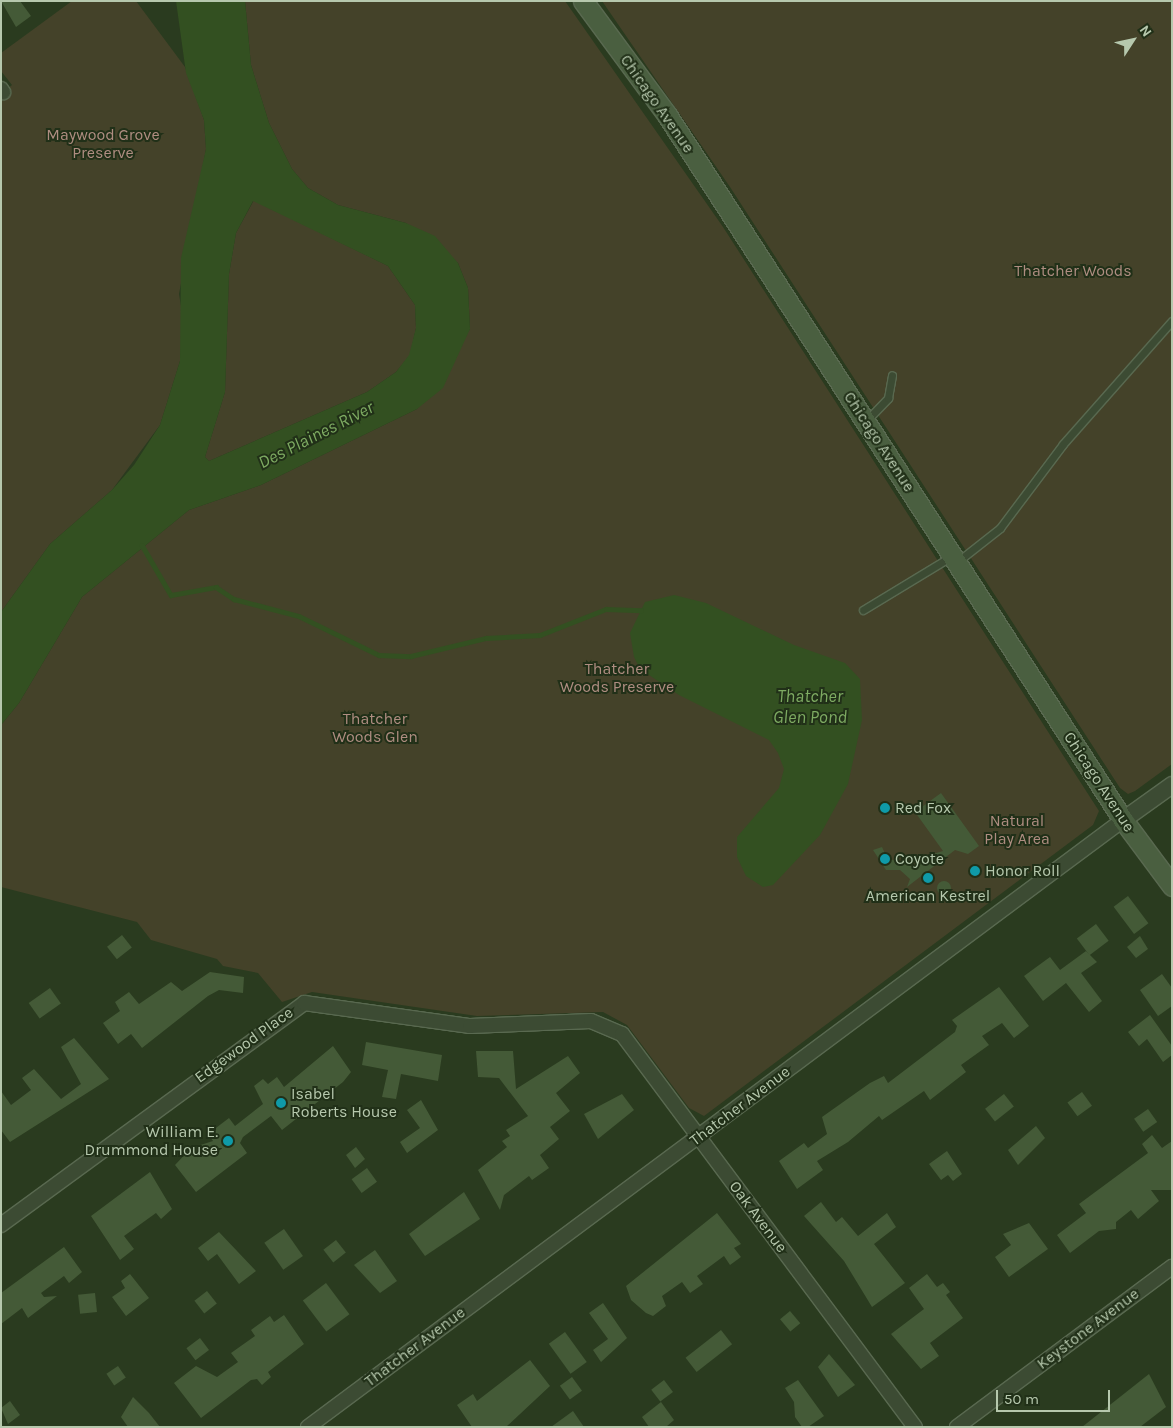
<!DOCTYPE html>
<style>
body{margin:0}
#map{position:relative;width:1173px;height:1428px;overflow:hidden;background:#2a3b1f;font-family:Karla,sans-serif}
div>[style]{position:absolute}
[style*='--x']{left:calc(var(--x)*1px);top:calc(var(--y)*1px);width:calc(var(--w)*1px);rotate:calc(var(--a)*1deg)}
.green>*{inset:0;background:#444229}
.water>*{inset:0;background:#335021}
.stream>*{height:4.5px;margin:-2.25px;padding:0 2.25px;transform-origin:2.25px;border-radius:2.25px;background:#335021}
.building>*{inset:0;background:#445a37;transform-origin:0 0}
.round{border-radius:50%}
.roads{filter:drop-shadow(1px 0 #596950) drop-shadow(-1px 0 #596950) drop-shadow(0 1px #596950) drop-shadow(0 -1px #596950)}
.service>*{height:7px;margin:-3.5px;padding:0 3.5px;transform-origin:3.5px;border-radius:3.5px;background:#3c4b33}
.minor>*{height:14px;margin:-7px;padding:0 7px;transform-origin:7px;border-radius:7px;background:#3c4b33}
.tertiary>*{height:16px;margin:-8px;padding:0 8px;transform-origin:8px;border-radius:8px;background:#3c4b33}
.secondary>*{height:19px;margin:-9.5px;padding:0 9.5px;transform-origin:9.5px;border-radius:9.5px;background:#4a5f40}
.dots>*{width:14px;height:14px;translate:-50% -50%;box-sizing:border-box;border:2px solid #213018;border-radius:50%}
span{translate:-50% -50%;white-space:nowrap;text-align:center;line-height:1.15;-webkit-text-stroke:4px #213018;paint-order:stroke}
.street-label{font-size:16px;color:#b6c8ad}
.park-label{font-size:16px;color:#af8d81}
.poi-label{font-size:16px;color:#b6c8ad}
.left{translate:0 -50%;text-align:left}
.right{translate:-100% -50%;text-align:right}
.water-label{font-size:18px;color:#7eab62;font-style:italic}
.frame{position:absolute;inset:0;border:2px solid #b6c8ad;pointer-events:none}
.north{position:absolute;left:1108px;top:15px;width:50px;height:50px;-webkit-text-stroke:4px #213018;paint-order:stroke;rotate:55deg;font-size:14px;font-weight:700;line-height:20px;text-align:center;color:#b6c8ad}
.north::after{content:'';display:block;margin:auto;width:18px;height:22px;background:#b6c8ad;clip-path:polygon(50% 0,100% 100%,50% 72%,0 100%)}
.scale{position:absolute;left:996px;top:1390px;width:114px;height:22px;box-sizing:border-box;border:2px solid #b6c8ad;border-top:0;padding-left:6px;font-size:15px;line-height:18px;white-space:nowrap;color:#b6c8ad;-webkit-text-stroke:4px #213018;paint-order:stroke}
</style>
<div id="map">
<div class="green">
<div style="clip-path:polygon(72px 1px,136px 1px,185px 67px,204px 120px,206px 149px,179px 294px,183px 318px,180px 361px,160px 425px,112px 490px,50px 544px,1px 612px,1px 94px,12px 85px,1px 71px,1px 53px)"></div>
<div style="clip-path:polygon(245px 1px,565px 1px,723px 227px,1099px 811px,1093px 825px,704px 1116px,689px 1108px,627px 1025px,603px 1012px,477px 1016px,312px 992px,282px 1002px,258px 973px,223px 966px,217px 959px,151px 940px,137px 922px,1px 887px,1px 725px,19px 703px,82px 597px,189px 510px,261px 485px,417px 409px,470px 329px,468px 288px,458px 263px,406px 223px,338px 205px,308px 188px,292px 169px,269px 123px,251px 65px)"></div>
<div style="clip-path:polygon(602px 1px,1172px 1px,1172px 764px,1135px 791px,1128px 794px,1120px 788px,730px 187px)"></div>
<div style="clip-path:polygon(254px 200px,388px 266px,415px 305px,416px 328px,410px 355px,396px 372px,367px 392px,209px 461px,205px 457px,225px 392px,229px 274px,236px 233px)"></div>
</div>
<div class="water">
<div style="clip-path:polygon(evenodd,176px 1px,245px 1px,251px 65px,269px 123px,292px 169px,308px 188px,338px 205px,406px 223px,435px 236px,458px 263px,468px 288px,470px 329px,443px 388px,417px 409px,261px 485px,189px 510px,82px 597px,19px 703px,1px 725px,1px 612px,50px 544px,112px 490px,134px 465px,160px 425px,180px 361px,181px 258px,206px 149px,204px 120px,186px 73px,176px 1px,253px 201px,388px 266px,415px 305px,416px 328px,409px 355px,396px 372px,367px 392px,209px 461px,205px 457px,225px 392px,229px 274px,236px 233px,253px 201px)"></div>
<div style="clip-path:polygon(674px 595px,706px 603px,794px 645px,845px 663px,860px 679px,862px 720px,848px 784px,820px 835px,773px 885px,763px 887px,746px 876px,737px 857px,737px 837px,779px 788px,784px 769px,778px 753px,769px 740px,679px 695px,640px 669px,634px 657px,630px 633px,645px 602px)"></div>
</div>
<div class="stream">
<div style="--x:142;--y:545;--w:58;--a:59.9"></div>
<div style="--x:171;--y:595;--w:46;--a:-10.1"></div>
<div style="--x:216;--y:587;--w:22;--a:34"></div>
<div style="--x:234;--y:599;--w:67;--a:14.7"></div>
<div style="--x:299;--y:616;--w:89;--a:26"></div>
<div style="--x:379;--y:655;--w:32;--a:2"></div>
<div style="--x:411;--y:656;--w:77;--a:-13.5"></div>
<div style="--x:486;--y:638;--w:54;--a:-3.2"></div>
<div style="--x:540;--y:635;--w:71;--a:-21.5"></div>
<div style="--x:606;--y:609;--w:35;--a:2"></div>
</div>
<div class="building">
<div style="clip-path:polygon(1px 1px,20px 1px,31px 16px,16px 27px)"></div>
<div style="clip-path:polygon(941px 793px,979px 846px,968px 854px,955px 850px,907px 887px,910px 879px,900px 870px,886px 870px,873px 850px,882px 847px,887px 858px,917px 868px,926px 856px,943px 851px,915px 812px)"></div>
<div class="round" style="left:937px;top:881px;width:14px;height:14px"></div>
<div style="left:1128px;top:896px;width:34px;height:18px;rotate:53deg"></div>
<div style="left:1096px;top:924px;width:21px;height:24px;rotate:53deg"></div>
<div style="left:122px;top:935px;width:16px;height:19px;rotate:52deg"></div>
<div style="clip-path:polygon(1140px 936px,1148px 949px,1136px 958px,1127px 947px)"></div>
<div style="clip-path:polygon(1086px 951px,1097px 962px,1081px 973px,1102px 1001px,1089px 1012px,1066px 983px,1043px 1001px,1024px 976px,1050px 957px,1060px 970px)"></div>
<div style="clip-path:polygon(210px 972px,244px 977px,243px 993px,219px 990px,208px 996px,142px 1048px,131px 1034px,118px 1044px,103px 1023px,120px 1011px,115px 1002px,129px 992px,139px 1004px,171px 982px,182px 991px)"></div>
<div style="clip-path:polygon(1162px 974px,1172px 988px,1172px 1006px,1158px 1016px,1140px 990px)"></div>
<div style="clip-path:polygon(999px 987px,1029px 1026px,1014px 1038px,1002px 1023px,982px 1036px,989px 1045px,961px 1065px,966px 1072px,930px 1100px,924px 1091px,882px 1120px,879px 1116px,848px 1142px,817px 1161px,823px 1170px,797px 1189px,779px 1161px,804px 1143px,808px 1148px,827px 1134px,822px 1117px,870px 1083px,884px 1076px,888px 1083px,955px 1032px,957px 1026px,952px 1020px)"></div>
<div style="left:50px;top:988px;width:19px;height:26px;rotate:55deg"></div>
<div style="clip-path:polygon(1150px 1015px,1172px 1046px,1172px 1055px,1163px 1062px,1147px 1039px,1139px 1046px,1128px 1032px)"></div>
<div style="clip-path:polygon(74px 1038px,109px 1079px,10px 1142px,1px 1130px,1px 1091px,11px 1105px,31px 1090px,22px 1078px,34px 1069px,61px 1099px,81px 1084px,61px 1047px)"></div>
<div style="clip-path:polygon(366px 1042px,442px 1055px,438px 1081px,401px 1074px,396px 1099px,382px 1097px,388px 1070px,362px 1065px)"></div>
<div style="clip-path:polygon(333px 1046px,351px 1072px,343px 1082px,282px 1130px,271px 1116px,243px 1137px,240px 1143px,247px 1153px,196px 1192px,175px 1165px,191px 1148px,213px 1141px,208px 1134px,229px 1118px,235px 1126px,263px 1104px,254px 1086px,263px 1079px,268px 1084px,277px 1077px,284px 1087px)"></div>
<div style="clip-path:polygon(476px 1051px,513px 1051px,516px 1089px,568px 1056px,580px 1073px,556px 1093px,570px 1111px,550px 1127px,559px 1139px,540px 1155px,549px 1168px,532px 1180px,529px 1176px,504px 1195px,500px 1210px,478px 1170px,507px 1147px,502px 1141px,510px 1136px,506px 1130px,528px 1116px,499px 1078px,478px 1077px)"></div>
<div style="left:1082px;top:1092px;width:17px;height:18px;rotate:54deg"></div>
<div style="clip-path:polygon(622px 1094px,634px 1110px,598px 1139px,584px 1114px)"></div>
<div style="left:1004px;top:1094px;width:16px;height:24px;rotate:52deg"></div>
<div style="clip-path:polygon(421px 1100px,438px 1130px,407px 1153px,400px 1142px,420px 1128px,407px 1110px)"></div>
<div style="left:1148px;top:1109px;width:16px;height:17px;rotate:55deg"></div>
<div style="clip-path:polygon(1036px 1126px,1045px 1138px,1018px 1165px,1008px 1150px)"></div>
<div style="clip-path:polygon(1152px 1135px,1162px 1148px,1172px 1141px,1172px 1190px,1151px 1190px,1159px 1201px,1138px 1219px,1131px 1210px,1116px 1222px,1116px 1229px,1099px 1231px,1070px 1253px,1057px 1235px,1086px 1213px,1079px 1204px,1148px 1153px,1142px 1144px)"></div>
<div style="clip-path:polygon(356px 1147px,365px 1159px,355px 1168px,346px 1155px)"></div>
<div style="clip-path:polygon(947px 1151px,962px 1174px,953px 1181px,948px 1175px,941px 1180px,929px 1164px)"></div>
<div style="left:367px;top:1168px;width:17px;height:19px;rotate:54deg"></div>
<div style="clip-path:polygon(150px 1172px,172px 1209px,161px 1219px,156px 1213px,124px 1236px,134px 1249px,120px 1260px,91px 1216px)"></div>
<div style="clip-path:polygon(464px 1192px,480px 1219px,425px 1256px,409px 1234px)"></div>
<div style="clip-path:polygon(821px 1202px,836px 1222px,842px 1217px,858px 1236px,887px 1213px,896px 1227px,874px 1244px,905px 1283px,872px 1307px,844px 1261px,804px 1216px)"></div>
<div style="clip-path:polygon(717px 1213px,741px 1244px,734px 1248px,741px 1257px,730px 1265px,724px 1256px,697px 1276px,703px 1284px,690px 1293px,682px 1282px,662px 1296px,666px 1306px,653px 1316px,646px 1313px,631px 1300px,626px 1286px)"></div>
<div style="clip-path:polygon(1029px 1223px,1048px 1249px,1009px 1277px,995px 1257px,1011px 1245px,1003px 1234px)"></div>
<div style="left:284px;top:1229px;width:33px;height:24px;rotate:55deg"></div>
<div style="clip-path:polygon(219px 1232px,256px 1271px,239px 1284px,217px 1254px,208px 1261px,198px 1248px)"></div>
<div style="left:336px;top:1240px;width:16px;height:16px;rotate:52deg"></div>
<div style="clip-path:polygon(64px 1247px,82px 1272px,69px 1283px,64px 1276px,41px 1293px,44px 1297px,57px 1296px,28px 1318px,22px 1308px,1px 1324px,1px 1293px)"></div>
<div style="clip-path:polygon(375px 1250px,397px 1281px,380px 1293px,354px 1265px)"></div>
<div style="clip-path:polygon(130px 1274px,149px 1298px,126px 1316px,112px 1297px,125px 1288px,121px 1281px)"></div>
<div style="clip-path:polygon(927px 1274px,937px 1287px,943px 1283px,950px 1292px,946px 1295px,963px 1318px,930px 1343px,939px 1356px,921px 1369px,891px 1334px,924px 1309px,909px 1288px)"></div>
<div style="left:326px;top:1283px;width:39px;height:29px;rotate:53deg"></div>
<div style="left:207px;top:1291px;width:16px;height:16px;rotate:52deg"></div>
<div style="left:95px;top:1293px;width:19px;height:17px;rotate:84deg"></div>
<div style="clip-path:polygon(603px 1303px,627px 1338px,601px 1362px,593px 1350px,608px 1339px,589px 1313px)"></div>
<div style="left:790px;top:1311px;width:16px;height:13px;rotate:50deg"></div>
<div style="clip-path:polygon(284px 1315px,304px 1344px,268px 1372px,271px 1377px,262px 1385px,257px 1379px,251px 1380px,201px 1418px,174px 1383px,196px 1366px,217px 1377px,238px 1362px,231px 1353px,255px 1336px,251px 1330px,270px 1316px,274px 1322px)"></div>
<div style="left:721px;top:1330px;width:18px;height:45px;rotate:52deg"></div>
<div style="left:565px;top:1332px;width:37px;height:20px;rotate:54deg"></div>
<div style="left:200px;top:1338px;width:15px;height:17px;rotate:53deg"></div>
<div style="clip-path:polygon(829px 1354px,855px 1385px,838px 1397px,818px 1367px)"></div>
<div style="clip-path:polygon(530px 1360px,550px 1386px,506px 1427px,472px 1427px,457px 1405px,473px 1394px,477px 1401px)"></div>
<div style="left:118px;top:1366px;width:14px;height:14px;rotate:56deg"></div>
<div style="clip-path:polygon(1149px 1374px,1166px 1407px,1140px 1427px,1082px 1427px)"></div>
<div style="left:572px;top:1377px;width:17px;height:15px;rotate:54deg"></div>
<div style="left:664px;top:1380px;width:15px;height:16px;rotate:53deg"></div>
<div style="clip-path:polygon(798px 1380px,824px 1416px,808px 1427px,802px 1427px,795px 1417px,794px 1402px,785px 1388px)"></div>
<div style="clip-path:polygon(133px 1397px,149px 1413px,160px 1427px,128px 1427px,121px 1417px)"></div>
<div style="clip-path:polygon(10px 1401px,20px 1415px,8px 1424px,1px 1408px)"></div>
<div style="clip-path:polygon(661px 1402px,674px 1420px,666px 1427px,649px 1427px,642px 1417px)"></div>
<div style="clip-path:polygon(573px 1411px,584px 1427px,551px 1427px)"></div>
</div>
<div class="roads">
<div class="service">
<div style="--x:866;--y:421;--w:32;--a:-46"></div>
<div style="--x:888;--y:398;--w:23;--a:-80"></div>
<div style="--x:957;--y:562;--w:55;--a:-38.3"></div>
<div style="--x:1000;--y:528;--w:105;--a:-53.1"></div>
<div style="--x:1063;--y:444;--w:164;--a:-48.5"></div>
<div style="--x:863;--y:610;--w:102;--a:-31.3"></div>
</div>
<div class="minor">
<div style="--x:1;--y:89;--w:4;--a:56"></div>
<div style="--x:1;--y:1225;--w:376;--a:-36.2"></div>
<div style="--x:304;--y:1003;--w:168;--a:7.9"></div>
<div style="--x:470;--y:1026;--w:121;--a:-2.4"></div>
<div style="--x:591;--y:1021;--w:34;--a:23"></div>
<div style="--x:622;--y:1034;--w:490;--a:53.3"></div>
<div style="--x:308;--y:1427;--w:1016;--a:-36.68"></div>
<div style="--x:957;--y:1427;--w:268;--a:-36.7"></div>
</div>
<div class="tertiary">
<div style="--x:1123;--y:820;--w:60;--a:-35.5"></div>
</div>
<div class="secondary">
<div style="--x:583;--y:1;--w:142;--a:53.6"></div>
<div style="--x:667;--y:115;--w:840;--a:57.1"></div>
<div style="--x:1123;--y:820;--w:82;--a:53.4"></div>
</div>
</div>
<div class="dots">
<div style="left:885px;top:808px;background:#0f9aa8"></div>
<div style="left:885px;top:859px;background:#0f9aa8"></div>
<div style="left:975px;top:871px;background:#0f9aa8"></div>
<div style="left:928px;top:878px;background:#0f9aa8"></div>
<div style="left:281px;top:1103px;background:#0f9aa8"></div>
<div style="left:228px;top:1141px;background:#0f9aa8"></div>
</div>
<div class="street-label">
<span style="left:657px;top:104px;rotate:55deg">Chicago Avenue</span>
<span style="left:879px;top:442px;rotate:57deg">Chicago Avenue</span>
<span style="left:1099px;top:782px;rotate:57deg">Chicago Avenue</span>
<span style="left:244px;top:1045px;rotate:-36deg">Edgewood Place</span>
<span style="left:740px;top:1106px;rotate:-37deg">Thatcher Avenue</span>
<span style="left:758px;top:1217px;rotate:53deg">Oak Avenue</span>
<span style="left:1088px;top:1329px;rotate:-37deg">Keystone Avenue</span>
<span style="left:415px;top:1347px;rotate:-37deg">Thatcher Avenue</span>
</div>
<div class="park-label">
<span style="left:103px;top:144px">Maywood Grove<br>Preserve</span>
<span style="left:1073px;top:271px">Thatcher Woods</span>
<span style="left:617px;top:678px">Thatcher<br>Woods Preserve</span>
<span style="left:375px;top:728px">Thatcher<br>Woods Glen</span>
<span style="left:1017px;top:830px">Natural<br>Play Area</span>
</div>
<div class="poi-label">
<span class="left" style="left:895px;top:808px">Red Fox</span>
<span class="left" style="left:895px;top:859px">Coyote</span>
<span class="left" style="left:985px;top:871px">Honor Roll</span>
<span style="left:928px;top:896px">American Kestrel</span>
<span class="left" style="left:291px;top:1103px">Isabel<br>Roberts House</span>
<span class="right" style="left:218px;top:1141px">William E.<br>Drummond House</span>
</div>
<div class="water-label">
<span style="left:316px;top:435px;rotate:-27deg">Des Plaines River</span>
<span style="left:810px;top:707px">Thatcher<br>Glen Pond</span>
</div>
<div class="frame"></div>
<div class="north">N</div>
<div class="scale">50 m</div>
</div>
